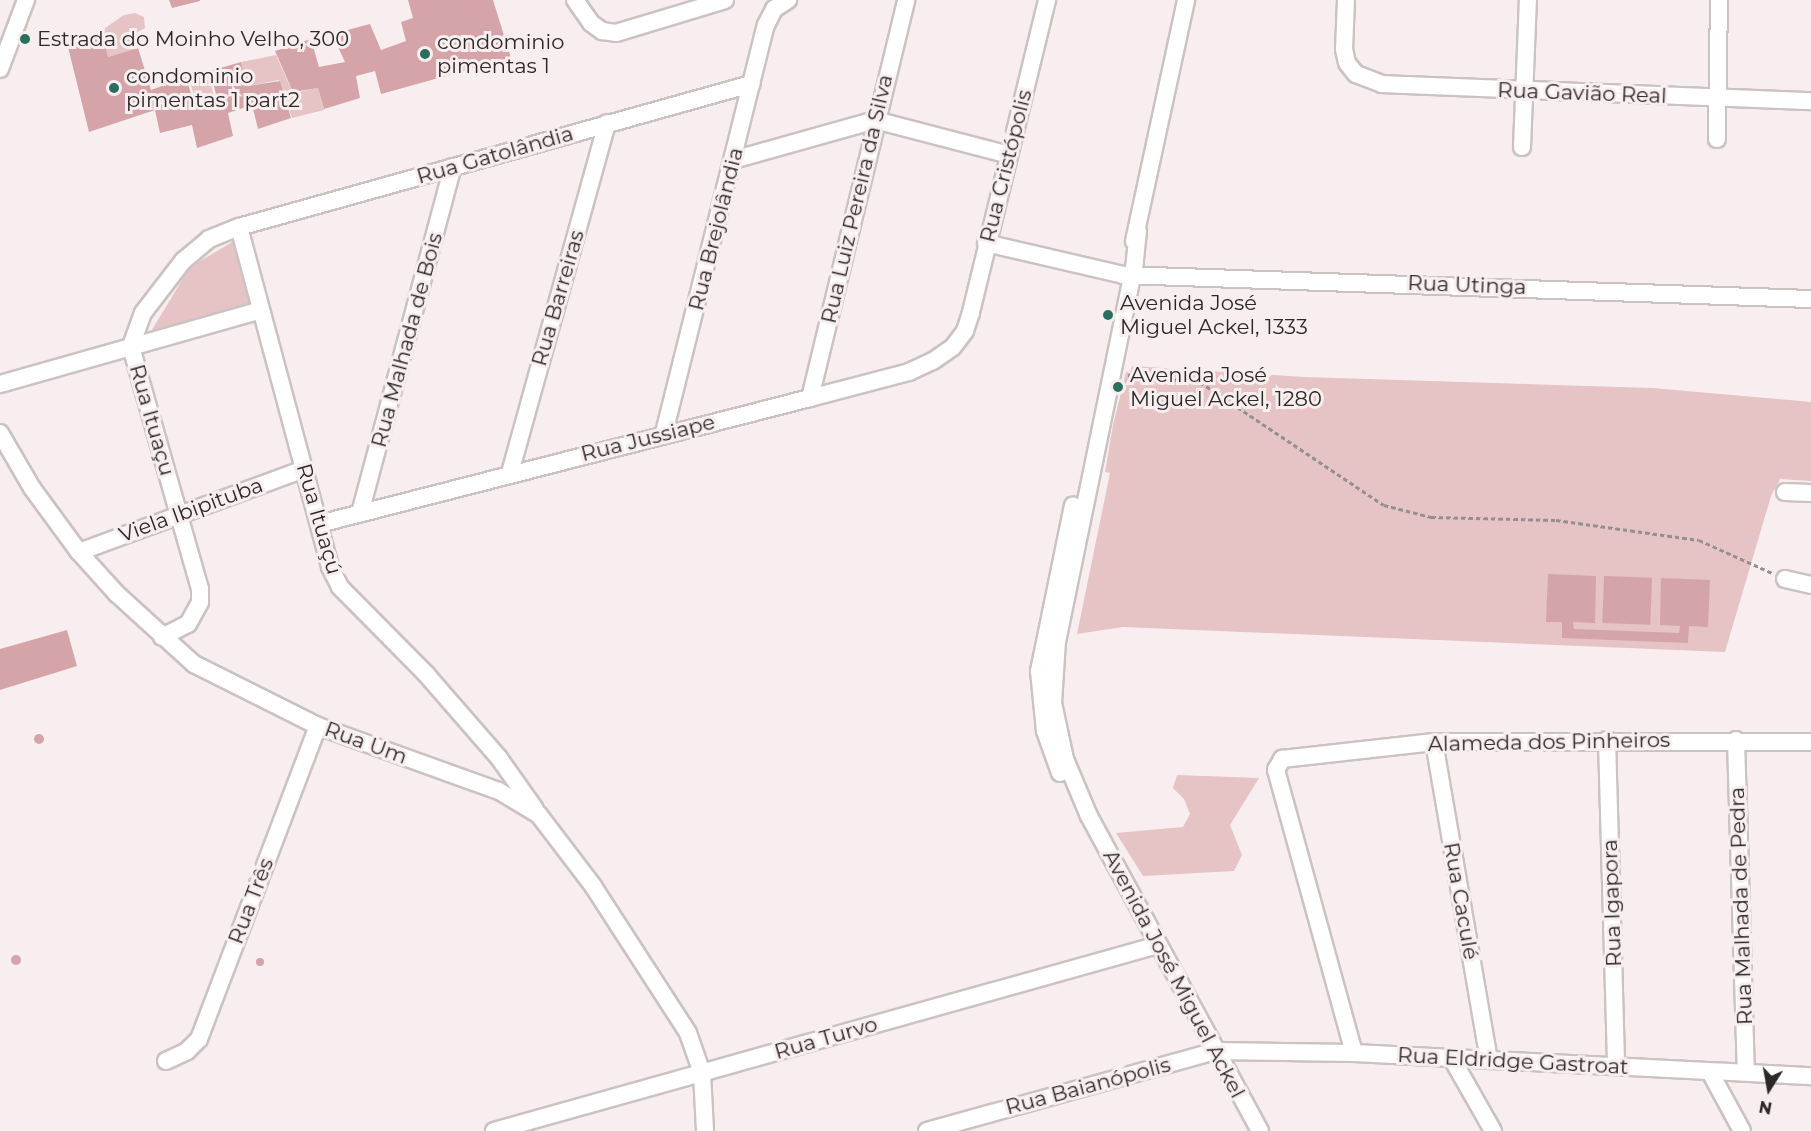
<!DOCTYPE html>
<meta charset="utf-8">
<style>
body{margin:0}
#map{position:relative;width:1811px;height:1131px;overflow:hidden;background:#f8eeef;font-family:Montserrat,sans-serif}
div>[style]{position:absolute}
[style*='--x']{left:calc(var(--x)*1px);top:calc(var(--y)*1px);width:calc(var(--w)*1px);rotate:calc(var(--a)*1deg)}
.green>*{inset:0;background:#e6c3c5}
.building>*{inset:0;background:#d4a4a8;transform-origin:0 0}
.round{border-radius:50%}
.path>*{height:3px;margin-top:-1.5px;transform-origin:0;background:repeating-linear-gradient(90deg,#968f8f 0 4.5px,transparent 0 7.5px)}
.roads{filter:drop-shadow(2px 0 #cbc2c2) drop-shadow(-2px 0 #cbc2c2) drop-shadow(0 2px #cbc2c2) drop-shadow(0 -2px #cbc2c2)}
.minor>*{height:16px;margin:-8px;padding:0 8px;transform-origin:8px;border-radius:8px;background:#fff}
.dots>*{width:16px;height:16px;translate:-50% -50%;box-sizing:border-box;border:3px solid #f8eeef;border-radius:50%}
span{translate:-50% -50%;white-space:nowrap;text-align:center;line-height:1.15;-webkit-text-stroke:6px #f8eeef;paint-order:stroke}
.poi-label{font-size:21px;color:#2b2828}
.left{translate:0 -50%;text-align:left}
.street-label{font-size:21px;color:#2b2828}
.north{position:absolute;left:1739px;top:1059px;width:60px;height:60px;-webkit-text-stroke:4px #f8eeef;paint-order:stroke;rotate:191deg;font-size:16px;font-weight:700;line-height:24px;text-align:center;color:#2b2828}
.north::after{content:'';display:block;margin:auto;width:21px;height:27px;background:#2b2828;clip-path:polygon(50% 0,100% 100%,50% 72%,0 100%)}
</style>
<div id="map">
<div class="green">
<div style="clip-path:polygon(135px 13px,144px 17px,145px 28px,134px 34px,138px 48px,108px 57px,102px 30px,124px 15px)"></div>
<div style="clip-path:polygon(276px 55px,293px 93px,318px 88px,324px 110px,292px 118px,279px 80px,247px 86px,241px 62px)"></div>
<div style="clip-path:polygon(208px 72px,214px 97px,196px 101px,189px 80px)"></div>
<div style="clip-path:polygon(234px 241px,249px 303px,150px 333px,190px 267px)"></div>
<div style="clip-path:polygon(1132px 366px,1304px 377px,1652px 388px,1811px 402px,1811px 481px,1780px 479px,1771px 496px,1725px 652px,1123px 627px,1077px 634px,1110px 473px,1105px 472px,1113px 425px,1126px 372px,1130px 373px)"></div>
<div style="clip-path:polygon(1177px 775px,1259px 778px,1230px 825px,1242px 855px,1234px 871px,1143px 876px,1116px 833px,1183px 827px,1190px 814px,1184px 799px,1173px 788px)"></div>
</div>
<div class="building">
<div style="clip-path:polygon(169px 0,200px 0,200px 1px,172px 8px)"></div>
<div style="clip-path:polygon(408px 0,493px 0,511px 58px,381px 94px,375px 71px,356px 76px,360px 98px,324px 109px,318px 88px,293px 92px,275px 51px,311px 39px,319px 67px,345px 62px,332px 34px,370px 24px,381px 50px,406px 41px,401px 22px,413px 18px)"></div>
<div style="clip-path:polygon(102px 30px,108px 57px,138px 48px,151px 90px,186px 77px,194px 104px,217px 98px,210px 71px,241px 62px,247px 86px,280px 81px,291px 118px,258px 129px,252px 105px,228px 113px,233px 136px,197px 148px,192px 125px,160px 133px,155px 110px,89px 132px,67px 43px)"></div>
<div style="clip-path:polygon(1548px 574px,1596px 576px,1595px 623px,1573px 622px,1574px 629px,1679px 633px,1680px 626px,1660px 625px,1661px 578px,1710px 580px,1708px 627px,1689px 626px,1688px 643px,1562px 638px,1562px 622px,1546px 622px)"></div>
<div style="left:1604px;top:576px;width:48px;height:47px;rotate:2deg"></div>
<div style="clip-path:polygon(67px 630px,77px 666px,0 690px,0 649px)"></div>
<div class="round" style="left:34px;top:734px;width:10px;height:10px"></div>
<div class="round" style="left:11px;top:955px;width:10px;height:10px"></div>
<div class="round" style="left:256px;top:958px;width:8px;height:8px"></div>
</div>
<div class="path">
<div style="--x:1128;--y:375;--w:72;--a:5.6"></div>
<div style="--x:1200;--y:382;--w:221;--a:33.8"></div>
<div style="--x:1384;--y:505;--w:49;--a:14.3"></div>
<div style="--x:1431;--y:517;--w:125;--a:1.4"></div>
<div style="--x:1556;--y:520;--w:144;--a:8"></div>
<div style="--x:1699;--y:540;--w:80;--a:24.3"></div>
</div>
<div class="roads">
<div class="minor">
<div style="--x:575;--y:0;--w:28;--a:55"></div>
<div style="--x:591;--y:23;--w:14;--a:36"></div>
<div style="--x:602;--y:31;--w:14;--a:8"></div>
<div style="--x:616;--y:33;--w:114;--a:-16.8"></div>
<div style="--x:1346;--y:0;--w:49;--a:92.3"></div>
<div style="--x:1344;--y:49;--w:14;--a:78"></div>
<div style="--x:1347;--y:63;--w:14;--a:51"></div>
<div style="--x:1356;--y:74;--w:28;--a:21"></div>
<div style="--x:1382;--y:84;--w:429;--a:2.3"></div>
<div style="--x:0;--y:69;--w:74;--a:-69.4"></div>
<div style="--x:1717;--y:139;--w:139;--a:-89.2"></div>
<div style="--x:1522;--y:147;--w:147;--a:-87.7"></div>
<div style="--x:733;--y:160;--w:148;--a:-15.7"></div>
<div style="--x:875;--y:120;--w:138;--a:14.6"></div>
<div style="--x:239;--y:227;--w:352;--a:75"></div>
<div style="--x:330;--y:567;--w:22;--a:63"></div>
<div style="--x:340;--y:587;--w:122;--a:45.3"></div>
<div style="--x:426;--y:674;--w:111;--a:49"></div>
<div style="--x:499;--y:758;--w:62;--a:54.8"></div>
<div style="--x:1138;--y:231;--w:31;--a:96"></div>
<div style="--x:1135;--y:262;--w:387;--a:101.6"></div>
<div style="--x:1057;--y:641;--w:62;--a:93.7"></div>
<div style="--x:1053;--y:703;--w:57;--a:77.9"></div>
<div style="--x:1065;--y:759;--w:62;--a:67.2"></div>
<div style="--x:1089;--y:816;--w:358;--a:61.5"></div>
<div style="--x:1134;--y:241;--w:247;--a:-77.8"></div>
<div style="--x:986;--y:243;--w:141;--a:13.1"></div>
<div style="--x:1123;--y:275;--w:688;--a:2"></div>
<div style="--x:0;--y:384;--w:271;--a:-15.8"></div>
<div style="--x:810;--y:398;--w:409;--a:-76.4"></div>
<div style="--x:0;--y:433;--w:64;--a:59.8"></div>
<div style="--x:32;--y:488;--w:79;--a:53.7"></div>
<div style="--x:79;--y:552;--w:57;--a:47.9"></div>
<div style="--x:117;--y:594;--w:104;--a:42.3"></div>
<div style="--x:194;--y:664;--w:139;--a:26.6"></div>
<div style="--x:318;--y:726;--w:192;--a:19.8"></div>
<div style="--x:499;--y:791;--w:47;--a:31"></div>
<div style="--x:539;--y:815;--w:89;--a:52.7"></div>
<div style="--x:593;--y:886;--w:175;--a:57.1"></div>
<div style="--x:688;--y:1033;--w:42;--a:70.7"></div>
<div style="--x:702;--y:1073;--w:58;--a:87"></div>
<div style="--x:664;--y:433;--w:421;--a:-76"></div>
<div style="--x:766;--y:25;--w:18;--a:-63"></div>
<div style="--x:774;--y:9;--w:17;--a:-33"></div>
<div style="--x:510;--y:473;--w:363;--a:-74.5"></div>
<div style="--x:1785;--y:492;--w:26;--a:2"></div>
<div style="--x:360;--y:513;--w:358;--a:-75"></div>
<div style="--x:319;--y:524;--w:507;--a:-14.39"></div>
<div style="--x:810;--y:398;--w:102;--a:-14.7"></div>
<div style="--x:909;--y:372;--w:26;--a:-25"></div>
<div style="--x:933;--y:361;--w:24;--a:-35"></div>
<div style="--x:953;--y:347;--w:20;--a:-53"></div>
<div style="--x:965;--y:331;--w:20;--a:-72"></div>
<div style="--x:971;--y:312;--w:321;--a:-76.3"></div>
<div style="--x:79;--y:552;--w:240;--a:-20.2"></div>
<div style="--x:1785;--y:579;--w:27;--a:13"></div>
<div style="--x:162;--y:637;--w:29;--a:-27"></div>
<div style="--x:188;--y:624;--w:25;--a:-61"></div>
<div style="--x:200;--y:602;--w:13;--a:-90"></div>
<div style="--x:200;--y:589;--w:253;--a:-105.9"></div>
<div style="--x:131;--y:346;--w:35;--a:-70"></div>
<div style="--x:143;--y:313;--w:66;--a:-52.4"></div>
<div style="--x:183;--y:261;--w:34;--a:-40"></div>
<div style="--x:209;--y:239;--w:32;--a:-22"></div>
<div style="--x:239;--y:227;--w:532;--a:-15.6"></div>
<div style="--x:1607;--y:740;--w:326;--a:88.4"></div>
<div style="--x:1736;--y:740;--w:332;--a:88.3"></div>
<div style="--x:1434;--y:742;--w:323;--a:80.2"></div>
<div style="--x:1060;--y:773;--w:45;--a:-109.7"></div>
<div style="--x:1045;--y:731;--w:60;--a:-95.7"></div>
<div style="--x:1039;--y:671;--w:169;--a:-78.4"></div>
<div style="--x:1354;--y:1053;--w:294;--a:-105.4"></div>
<div style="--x:1276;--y:770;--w:13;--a:-61"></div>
<div style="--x:1282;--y:759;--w:153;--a:-6.4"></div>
<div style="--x:1434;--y:742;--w:377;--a:0"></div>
<div style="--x:1451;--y:1057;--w:85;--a:60.4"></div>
<div style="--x:166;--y:1061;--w:23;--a:-25"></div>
<div style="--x:187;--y:1051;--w:17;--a:-45"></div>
<div style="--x:199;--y:1039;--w:335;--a:-69.2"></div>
<div style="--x:1710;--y:1072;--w:67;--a:61.5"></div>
<div style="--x:494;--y:1131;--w:690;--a:-15.65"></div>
<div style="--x:927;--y:1131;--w:299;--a:-15.5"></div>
<div style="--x:1215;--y:1051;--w:139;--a:0.8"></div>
<div style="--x:1354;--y:1053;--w:458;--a:2.9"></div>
</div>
</div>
<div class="dots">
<div style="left:25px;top:39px;background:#2a6e5f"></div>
<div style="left:425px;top:54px;background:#2a6e5f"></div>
<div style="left:114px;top:88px;background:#2a6e5f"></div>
<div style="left:1108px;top:315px;background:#2a6e5f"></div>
<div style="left:1118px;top:387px;background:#2a6e5f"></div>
</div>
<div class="poi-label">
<span class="left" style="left:37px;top:39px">Estrada do Moinho Velho, 300</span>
<span class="left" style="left:437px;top:54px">condominio<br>pimentas 1</span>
<span class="left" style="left:126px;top:88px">condominio<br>pimentas 1 part2</span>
<span class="left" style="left:1120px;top:315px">Avenida José<br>Miguel Ackel, 1333</span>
<span class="left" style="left:1130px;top:387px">Avenida José<br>Miguel Ackel, 1280</span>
</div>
<div class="street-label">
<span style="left:1582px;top:93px;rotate:2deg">Rua Gavião Real</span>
<span style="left:495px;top:155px;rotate:-16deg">Rua Gatolândia</span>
<span style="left:1006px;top:166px;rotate:-76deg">Rua Cristópolis</span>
<span style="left:857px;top:199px;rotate:-77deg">Rua Luiz Pereira da Silva</span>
<span style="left:716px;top:229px;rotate:-76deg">Rua Brejolândia</span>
<span style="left:1467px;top:285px;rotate:2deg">Rua Utinga</span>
<span style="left:558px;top:298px;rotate:-74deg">Rua Barreiras</span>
<span style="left:407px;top:340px;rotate:-75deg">Rua Malhada de Bois</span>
<span style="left:152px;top:420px;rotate:74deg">Rua Ituaçu</span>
<span style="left:648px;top:438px;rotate:-14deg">Rua Jussiape</span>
<span style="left:191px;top:510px;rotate:-20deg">Viela Ibipituba</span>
<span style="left:319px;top:519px;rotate:74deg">Rua Ituaçú</span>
<span style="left:1549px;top:742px;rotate:-1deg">Alameda dos Pinheiros</span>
<span style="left:366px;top:743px;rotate:20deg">Rua Um</span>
<span style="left:251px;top:901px;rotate:-69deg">Rua Três</span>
<span style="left:1461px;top:901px;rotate:80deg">Rua Caculé</span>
<span style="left:1612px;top:903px;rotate:-92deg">Rua Igapora</span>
<span style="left:1741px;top:906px;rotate:-92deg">Rua Malhada de Pedra</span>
<span style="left:1174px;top:974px;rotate:62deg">Avenida José Miguel Ackel</span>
<span style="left:826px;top:1038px;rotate:-16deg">Rua Turvo</span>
<span style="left:1513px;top:1061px;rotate:3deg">Rua Eldridge Gastroat</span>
<span style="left:1088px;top:1086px;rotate:-15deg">Rua Baianópolis</span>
</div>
<div class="north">N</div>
</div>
